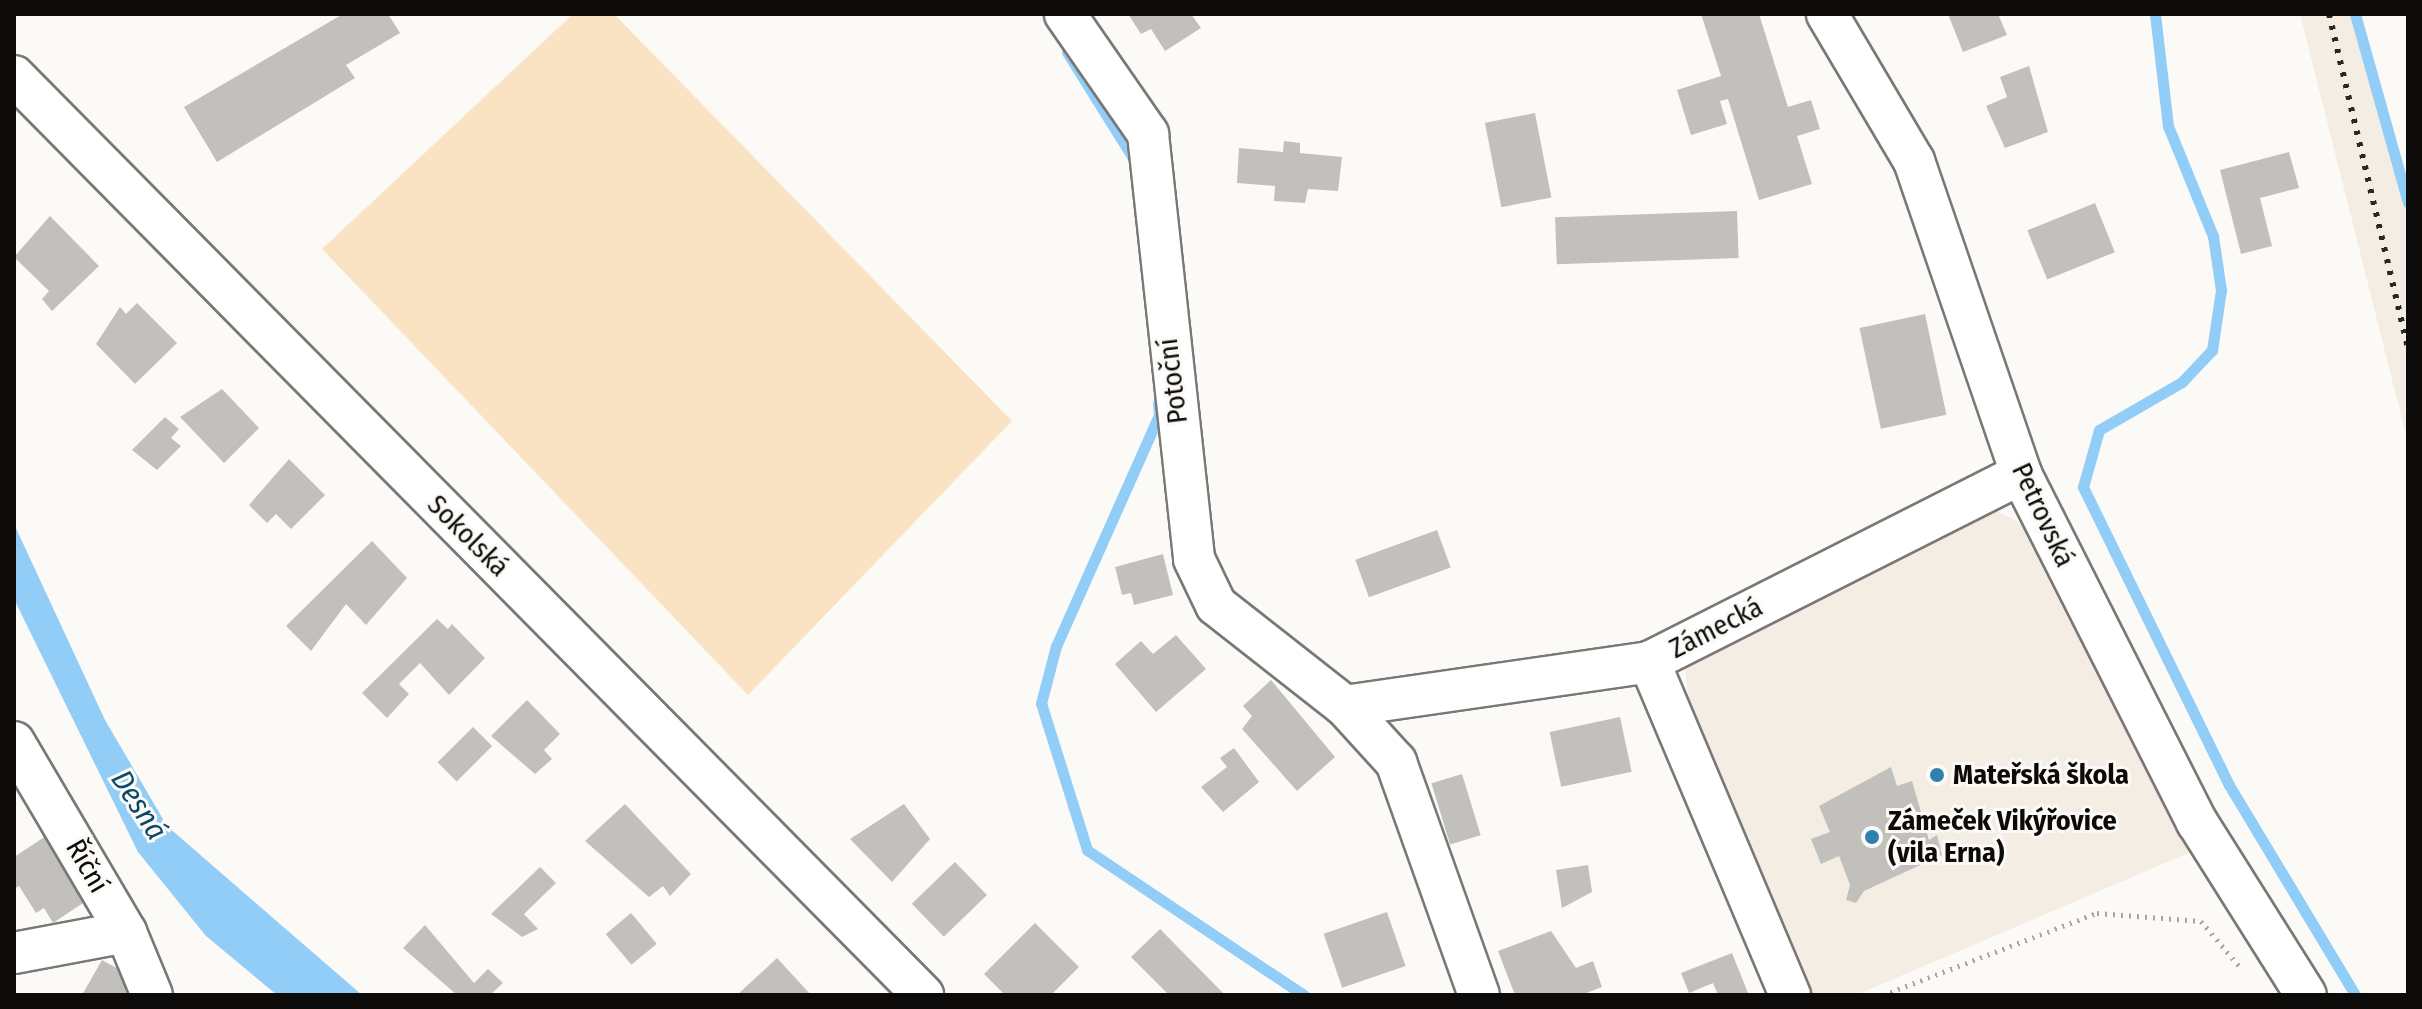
<!DOCTYPE html>
<meta charset="utf-8">
<style>
body{margin:0}
#map{position:relative;width:2422px;height:1009px;overflow:hidden;background:#fcfaf7;font-family:"Fira Sans Condensed",sans-serif}
div>[style]{position:absolute}
[style*='--x']{left:calc(var(--x)*1px);top:calc(var(--y)*1px);width:calc(var(--w)*1px);rotate:calc(var(--a)*1deg)}
.built>*{inset:0;background:#f4ede4}
.green>*{inset:0;background:#f9e3c3}
.water>*{inset:0;background:#91cdf7}
.stream>*{height:11px;margin:-5.5px;padding:0 5.5px;transform-origin:5.5px;border-radius:5.5px;background:#91cdf7}
.building>*{inset:0;background:#c2c0bd;transform-origin:0 0}
.path>*{height:5px;margin-top:-2.5px;transform-origin:0;background:repeating-linear-gradient(90deg,#a8a6a4 0 2px,transparent 0 8px)}
.roads{filter:drop-shadow(2px 0 #7a7876) drop-shadow(-2px 0 #7a7876) drop-shadow(0 2px #7a7876) drop-shadow(0 -2px #7a7876)}
.minor>*{height:40px;margin:-20px;padding:0 20px;transform-origin:20px;border-radius:20px;background:#fff}
.rail>*{height:6px;margin-top:-3px;transform-origin:0;background:repeating-linear-gradient(90deg,#282726 0 4px,transparent 0 12px)}
.dots>*{width:22px;height:22px;translate:-50% -50%;box-sizing:border-box;border:4px solid #fcfaf7;border-radius:50%}
span{translate:-50% -50%;white-space:nowrap;text-align:center;line-height:1.15;-webkit-text-stroke:6px #fcfaf7;paint-order:stroke}
.street-label{font-size:28px;color:#0c0b0a}
.poi-label{font-size:28px;color:#0c0b0a;font-weight:700}
.left{translate:0 -50%;text-align:left}
.water-label{font-size:30px;color:#0a496a;font-style:italic}
.frame{position:absolute;inset:0;border:16px solid #0c0b0a;pointer-events:none}
</style>
<div id="map">
<div class="built">
<div style="clip-path:polygon(2300px 14px,2360px 14px,2408px 214px,2408px 443px)"></div>
<div style="clip-path:polygon(1990px 507px,2023px 525px,2198px 849px,1856px 995px,1811px 995px,1688px 697px,1685px 667px)"></div>
</div>
<div class="green">
<div style="clip-path:polygon(573px 14px,614px 14px,1012px 421px,748px 695px,322px 249px)"></div>
</div>
<div class="water">
<div style="clip-path:polygon(14px 524px,105px 720px,167px 826px,362px 995px,277px 995px,206px 936px,138px 852px,14px 599px)"></div>
</div>
<div class="stream">
<div style="--x:2155;--y:14;--w:113;--a:83.4"></div>
<div style="--x:2168;--y:126;--w:119;--a:67.8"></div>
<div style="--x:2213;--y:236;--w:55;--a:81.6"></div>
<div style="--x:2221;--y:290;--w:61;--a:98.5"></div>
<div style="--x:2212;--y:350;--w:44;--a:133.2"></div>
<div style="--x:2182;--y:382;--w:96;--a:150"></div>
<div style="--x:2099;--y:430;--w:59;--a:105.7"></div>
<div style="--x:2083;--y:487;--w:332;--a:63.9"></div>
<div style="--x:2229;--y:785;--w:245;--a:59"></div>
<div style="--x:2355;--y:14;--w:196;--a:74.3"></div>
<div style="--x:1067;--y:52;--w:131;--a:58.1"></div>
<div style="--x:1158;--y:403;--w:12;--a:85"></div>
<div style="--x:1159;--y:415;--w:253;--a:114"></div>
<div style="--x:1056;--y:646;--w:59;--a:104.7"></div>
<div style="--x:1041;--y:703;--w:154;--a:72.6"></div>
<div style="--x:1087;--y:850;--w:261;--a:33.8"></div>
</div>
<div class="building">
<div style="clip-path:polygon(343px 14px,388px 14px,400px 33px,346px 65px,355px 78px,217px 162px,184px 107px)"></div>
<div style="clip-path:polygon(1128px 14px,1191px 14px,1201px 28px,1165px 51px,1151px 29px,1141px 34px)"></div>
<div style="clip-path:polygon(1701px 14px,1759px 14px,1788px 107px,1811px 100px,1820px 129px,1797px 136px,1812px 184px,1759px 200px,1728px 99px,1720px 101px,1727px 124px,1691px 135px,1677px 90px,1721px 76px)"></div>
<div style="clip-path:polygon(1948px 14px,1998px 14px,2007px 35px,1963px 52px)"></div>
<div style="clip-path:polygon(2029px 66px,2048px 132px,2005px 148px,1986px 106px,2007px 97px,2000px 77px)"></div>
<div style="left:1535px;top:113px;width:86px;height:51px;rotate:79deg"></div>
<div style="clip-path:polygon(1284px 141px,1300px 143px,1300px 153px,1342px 157px,1338px 191px,1308px 189px,1305px 203px,1274px 201px,1275px 186px,1237px 183px,1239px 148px,1283px 152px)"></div>
<div style="clip-path:polygon(2289px 152px,2299px 188px,2260px 198px,2272px 246px,2241px 254px,2220px 170px)"></div>
<div style="left:2095px;top:203px;width:53px;height:73px;rotate:68deg"></div>
<div style="left:1737px;top:211px;width:47px;height:182px;rotate:88deg"></div>
<div style="clip-path:polygon(50px 216px,99px 266px,52px 311px,42px 299px,49px 291px,14px 257px)"></div>
<div style="clip-path:polygon(137px 303px,177px 343px,135px 384px,96px 344px,120px 307px,126px 314px)"></div>
<div style="left:1925px;top:314px;width:103px;height:67px;rotate:78deg"></div>
<div style="clip-path:polygon(222px 389px,259px 428px,224px 463px,180px 417px)"></div>
<div style="clip-path:polygon(165px 417px,179px 429px,171px 438px,181px 446px,157px 470px,132px 450px)"></div>
<div style="clip-path:polygon(289px 459px,325px 495px,291px 529px,276px 514px,267px 523px,249px 505px)"></div>
<div style="left:1437px;top:530px;width:40px;height:87px;rotate:70deg"></div>
<div style="clip-path:polygon(372px 541px,407px 578px,366px 625px,346px 604px,311px 651px,286px 626px)"></div>
<div style="clip-path:polygon(1163px 554px,1173px 595px,1134px 605px,1131px 593px,1122px 595px,1115px 567px)"></div>
<div style="clip-path:polygon(437px 619px,448px 629px,452px 624px,485px 658px,449px 695px,420px 663px,399px 684px,409px 694px,387px 718px,362px 693px)"></div>
<div style="clip-path:polygon(1176px 635px,1206px 669px,1156px 712px,1115px 664px,1141px 641px,1153px 654px)"></div>
<div style="clip-path:polygon(1271px 680px,1335px 757px,1297px 791px,1242px 729px,1252px 716px,1243px 706px)"></div>
<div style="clip-path:polygon(527px 700px,560px 734px,544px 750px,552px 759px,535px 774px,491px 736px)"></div>
<div style="left:1620px;top:717px;width:56px;height:72px;rotate:78deg"></div>
<div style="left:473px;top:727px;width:27px;height:50px;rotate:45deg"></div>
<div style="clip-path:polygon(1234px 748px,1259px 782px,1223px 812px,1201px 787px,1227px 767px,1220px 758px)"></div>
<div style="clip-path:polygon(1891px 767px,1897px 786px,1912px 781px,1929px 840px,1937px 835px,1942px 855px,1864px 891px,1856px 903px,1846px 900px,1850px 885px,1839px 856px,1821px 864px,1811px 839px,1830px 832px,1819px 806px)"></div>
<div style="left:1462px;top:774px;width:64px;height:32px;rotate:73deg"></div>
<div style="clip-path:polygon(625px 804px,691px 874px,670px 896px,663px 886px,649px 897px,585px 841px)"></div>
<div style="clip-path:polygon(904px 804px,930px 839px,892px 882px,850px 839px)"></div>
<div style="clip-path:polygon(49px 834px,89px 899px,53px 923px,44px 908px,36px 913px,19px 886px,14px 889px,14px 857px)"></div>
<div style="left:955px;top:862px;width:46px;height:60px;rotate:46deg"></div>
<div style="clip-path:polygon(1588px 865px,1592px 892px,1562px 908px,1556px 870px)"></div>
<div style="clip-path:polygon(540px 867px,556px 883px,524px 914px,538px 929px,522px 937px,491px 914px)"></div>
<div style="left:1387px;top:912px;width:57px;height:67px;rotate:71deg"></div>
<div style="left:631px;top:913px;width:40px;height:33px;rotate:50deg"></div>
<div style="clip-path:polygon(1035px 923px,1079px 967px,1051px 995px,1005px 995px,984px 974px)"></div>
<div style="clip-path:polygon(425px 925px,474px 983px,488px 969px,503px 983px,490px 995px,457px 995px,403px 948px)"></div>
<div style="clip-path:polygon(1160px 929px,1223px 993px,1221px 995px,1169px 995px,1131px 957px)"></div>
<div style="clip-path:polygon(1551px 931px,1576px 968px,1593px 961px,1602px 987px,1581px 995px,1515px 995px,1498px 951px)"></div>
<div style="clip-path:polygon(1732px 953px,1748px 993px,1718px 995px,1713px 983px,1689px 993px,1681px 973px)"></div>
<div style="clip-path:polygon(777px 958px,811px 995px,737px 995px)"></div>
<div style="clip-path:polygon(102px 960px,135px 978px,126px 995px,82px 995px)"></div>
</div>
<div class="path">
<div style="--x:1883;--y:995;--w:229;--a:-21"></div>
<div style="--x:2097;--y:913;--w:104;--a:4.4"></div>
<div style="--x:2201;--y:921;--w:60;--a:49.7"></div>
</div>
<div class="roads">
<div class="minor">
<div style="--x:1065;--y:14;--w:146;--a:55.3"></div>
<div style="--x:1148;--y:134;--w:427;--a:83.8"></div>
<div style="--x:1194;--y:559;--w:51;--a:64.4"></div>
<div style="--x:1216;--y:605;--w:164;--a:38.1"></div>
<div style="--x:1345;--y:706;--w:76;--a:47.7"></div>
<div style="--x:1396;--y:762;--w:247;--a:70.4"></div>
<div style="--x:1827;--y:14;--w:171;--a:59.4"></div>
<div style="--x:1914;--y:161;--w:331;--a:71.1"></div>
<div style="--x:2021;--y:474;--w:390;--a:63.2"></div>
<div style="--x:2197;--y:822;--w:204;--a:57.8"></div>
<div style="--x:14;--y:76;--w:1293;--a:45.31"></div>
<div style="--x:1345;--y:706;--w:307;--a:-8.2"></div>
<div style="--x:14;--y:742;--w:221;--a:59.5"></div>
<div style="--x:126;--y:932;--w:68;--a:67.6"></div>
<div style="--x:14;--y:953;--w:114;--a:-10.6"></div>
<div style="--x:1790;--y:995;--w:362;--a:-112.9"></div>
<div style="--x:1649;--y:662;--w:417;--a:-26.8"></div>
</div>
</div>
<div class="rail">
<div style="--x:2329;--y:14;--w:343;--a:76.7"></div>
</div>
<div class="dots">
<div style="left:1937px;top:775px;background:#2e80b1"></div>
<div style="left:1872px;top:837px;background:#2e80b1"></div>
</div>
<div class="street-label">
<span style="left:1173px;top:381px;rotate:-97deg">Potoční</span>
<span style="left:2043px;top:515px;rotate:65deg">Petrovská</span>
<span style="left:468px;top:536px;rotate:45deg">Sokolská</span>
<span style="left:1716px;top:628px;rotate:-27deg">Zámecká</span>
<span style="left:87px;top:866px;rotate:60deg">Říční</span>
</div>
<div class="poi-label">
<span class="left" style="left:1953px;top:775px">Mateřská škola</span>
<span class="left" style="left:1888px;top:837px">Zámeček Vikýřovice<br>(vila Erna)</span>
</div>
<div class="water-label">
<span style="left:139px;top:805px;rotate:57deg">Desná</span>
</div>
<div class="frame"></div>
</div>
